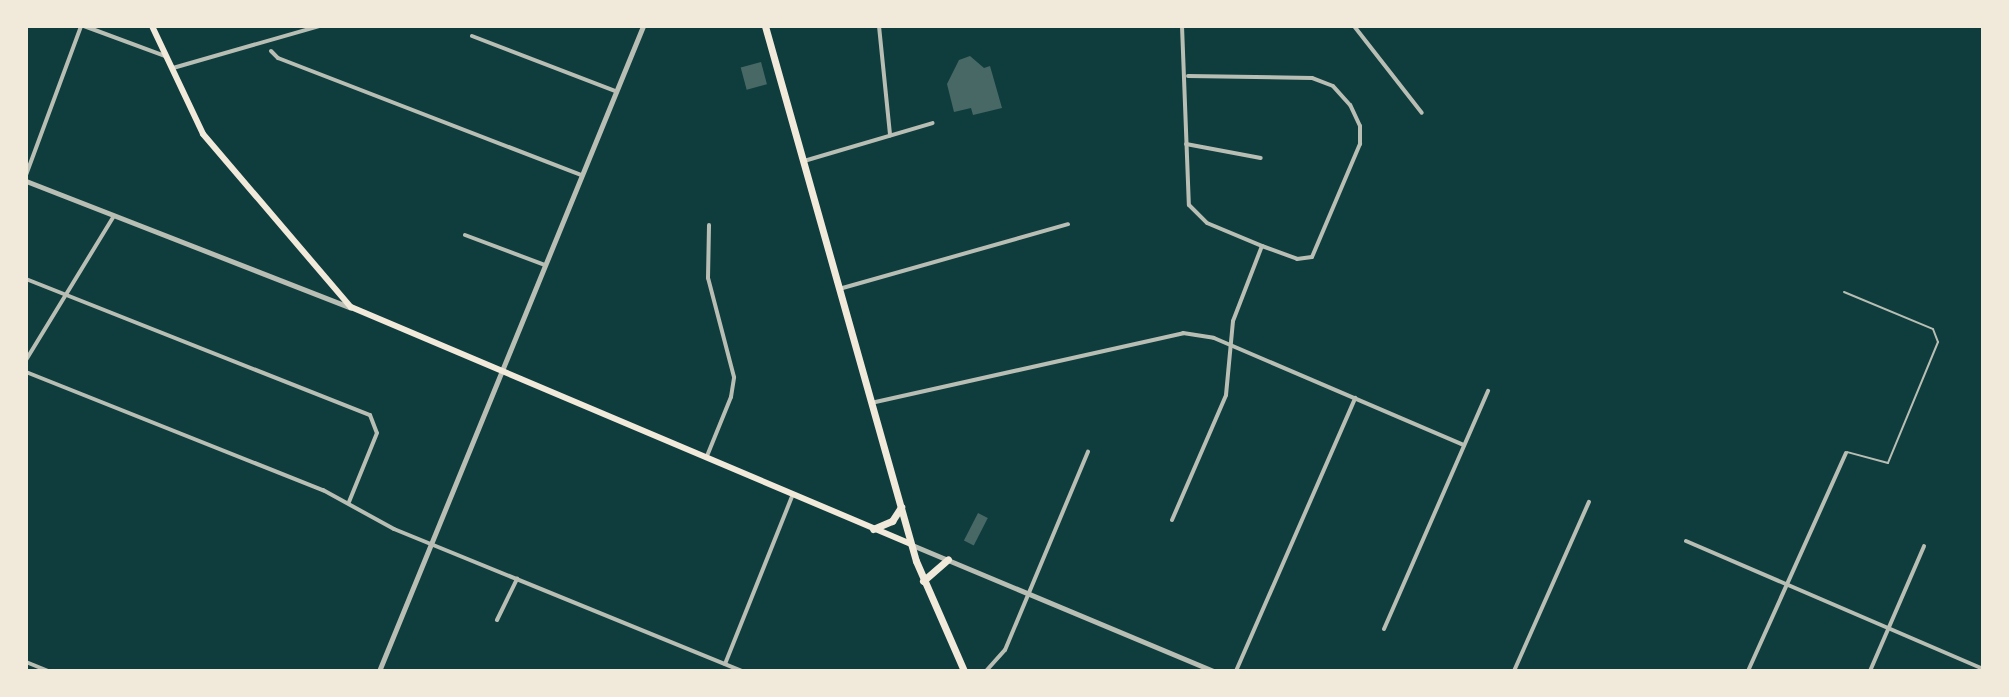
<!DOCTYPE html>
<style>
body{margin:0}
#map{position:relative;width:2009px;height:697px;overflow:hidden;background:#0f3d3e;font-family:"Work Sans",sans-serif}
div>[style]{position:absolute}
[style*='--x']{left:calc(var(--x)*1px);top:calc(var(--y)*1px);width:calc(var(--w)*1px);rotate:calc(var(--a)*1deg)}
.building>*{inset:0;background:#486865;transform-origin:0 0}
.service>*{height:2px;margin:-1px;padding:0 1px;transform-origin:1px;border-radius:1px;background:#b8beb3}
.minor>*{height:4px;margin:-2px;padding:0 2px;transform-origin:2px;border-radius:2px;background:#b8beb3}
.tertiary>*{height:5px;margin:-2.5px;padding:0 2.5px;transform-origin:2.5px;border-radius:2.5px;background:#b8beb3}
.secondary>*{height:6px;margin:-3px;padding:0 3px;transform-origin:3px;border-radius:3px;background:#f1e9da}
.primary>*{height:7px;margin:-3.5px;padding:0 3.5px;transform-origin:3.5px;border-radius:3.5px;background:#f1e9da}
span{translate:-50% -50%;white-space:nowrap;text-align:center;line-height:1.15;-webkit-text-stroke:6px #f1e9da;paint-order:stroke}
.frame{position:absolute;inset:0;border:28px solid #f1e9da;pointer-events:none}
</style>
<div id="map">
<div class="building">
<div style="clip-path:polygon(970px 56px,984px 68px,990px 66px,1002px 108px,973px 115px,971px 108px,954px 112px,947px 84px,959px 60px)"></div>
<div style="left:761px;top:62px;width:23px;height:21px;rotate:75deg"></div>
<div style="left:978px;top:513px;width:11px;height:31px;rotate:27deg"></div>
</div>
<div class="service">
<div style="--x:1844;--y:292;--w:96;--a:22.6"></div>
<div style="--x:1933;--y:329;--w:14;--a:69"></div>
<div style="--x:1938;--y:342;--w:131;--a:112.5"></div>
<div style="--x:1888;--y:463;--w:42;--a:-165"></div>
</div>
<div class="minor">
<div style="--x:84;--y:26;--w:86;--a:20.3"></div>
<div style="--x:879;--y:26;--w:110;--a:84.2"></div>
<div style="--x:1182;--y:26;--w:179;--a:87.8"></div>
<div style="--x:1189;--y:205;--w:25;--a:45"></div>
<div style="--x:1207;--y:223;--w:60;--a:22.7"></div>
<div style="--x:1262;--y:246;--w:37;--a:20"></div>
<div style="--x:1297;--y:259;--w:15;--a:-8"></div>
<div style="--x:1312;--y:257;--w:123;--a:-67"></div>
<div style="--x:1360;--y:144;--w:18;--a:-90"></div>
<div style="--x:1360;--y:126;--w:23;--a:-115"></div>
<div style="--x:1350;--y:105;--w:25;--a:-132"></div>
<div style="--x:1333;--y:86;--w:22;--a:-159"></div>
<div style="--x:1312;--y:78;--w:124;--a:-179.1"></div>
<div style="--x:1354;--y:26;--w:110;--a:52"></div>
<div style="--x:472;--y:36;--w:153;--a:21"></div>
<div style="--x:271;--y:51;--w:10;--a:45"></div>
<div style="--x:278;--y:58;--w:326;--a:21.1"></div>
<div style="--x:173;--y:68;--w:152;--a:-16"></div>
<div style="--x:1186;--y:144;--w:76;--a:10.6"></div>
<div style="--x:804;--y:161;--w:134;--a:-16.4"></div>
<div style="--x:26;--y:175;--w:159;--a:-69.7"></div>
<div style="--x:465;--y:235;--w:85;--a:20.6"></div>
<div style="--x:26;--y:279;--w:370;--a:21.6"></div>
<div style="--x:370;--y:415;--w:19;--a:69"></div>
<div style="--x:377;--y:433;--w:74;--a:112.1"></div>
<div style="--x:839;--y:289;--w:238;--a:-15.8"></div>
<div style="--x:26;--y:360;--w:169;--a:-58.6"></div>
<div style="--x:26;--y:372;--w:320;--a:21.7"></div>
<div style="--x:323;--y:490;--w:81;--a:28.8"></div>
<div style="--x:394;--y:529;--w:376;--a:22.2"></div>
<div style="--x:871;--y:403;--w:320;--a:-12.6"></div>
<div style="--x:1183;--y:333;--w:31;--a:9"></div>
<div style="--x:1214;--y:338;--w:272;--a:23.2"></div>
<div style="--x:707;--y:456;--w:64;--a:-67.9"></div>
<div style="--x:731;--y:397;--w:20;--a:-81"></div>
<div style="--x:734;--y:377;--w:102;--a:-104.7"></div>
<div style="--x:708;--y:278;--w:53;--a:-88.9"></div>
<div style="--x:1172;--y:520;--w:136;--a:-66.6"></div>
<div style="--x:1226;--y:395;--w:74;--a:-84.6"></div>
<div style="--x:1233;--y:321;--w:80;--a:-68.9"></div>
<div style="--x:1686;--y:541;--w:323;--a:23.3"></div>
<div style="--x:497;--y:620;--w:46;--a:-64"></div>
<div style="--x:1384;--y:629;--w:260;--a:-66.4"></div>
<div style="--x:26;--y:662;--w:24;--a:22"></div>
<div style="--x:725;--y:664;--w:183;--a:-68.2"></div>
<div style="--x:986;--y:671;--w:28;--a:-48"></div>
<div style="--x:1005;--y:650;--w:215;--a:-67.3"></div>
<div style="--x:1236;--y:671;--w:298;--a:-66.4"></div>
<div style="--x:1514;--y:671;--w:185;--a:-66.1"></div>
<div style="--x:1748;--y:671;--w:239;--a:-65.8"></div>
<div style="--x:1870;--y:671;--w:136;--a:-66.6"></div>
</div>
<div class="tertiary">
<div style="--x:26;--y:181;--w:347;--a:21.3"></div>
<div style="--x:912;--y:545;--w:326;--a:22.7"></div>
<div style="--x:379;--y:671;--w:697;--a:-67.74"></div>
</div>
<div class="secondary">
<div style="--x:152;--y:26;--w:119;--a:64.7"></div>
<div style="--x:203;--y:134;--w:228;--a:49.5"></div>
<div style="--x:351;--y:307;--w:608;--a:22.94"></div>
</div>
<div class="primary">
<div style="--x:765;--y:26;--w:556;--a:74.24"></div>
<div style="--x:916;--y:561;--w:120;--a:66.4"></div>
<div style="--x:873;--y:529;--w:21;--a:-23"></div>
<div style="--x:892;--y:521;--w:17;--a:-57"></div>
<div style="--x:923;--y:581;--w:33;--a:-41"></div>
</div>
<div class="frame"></div>
</div>
